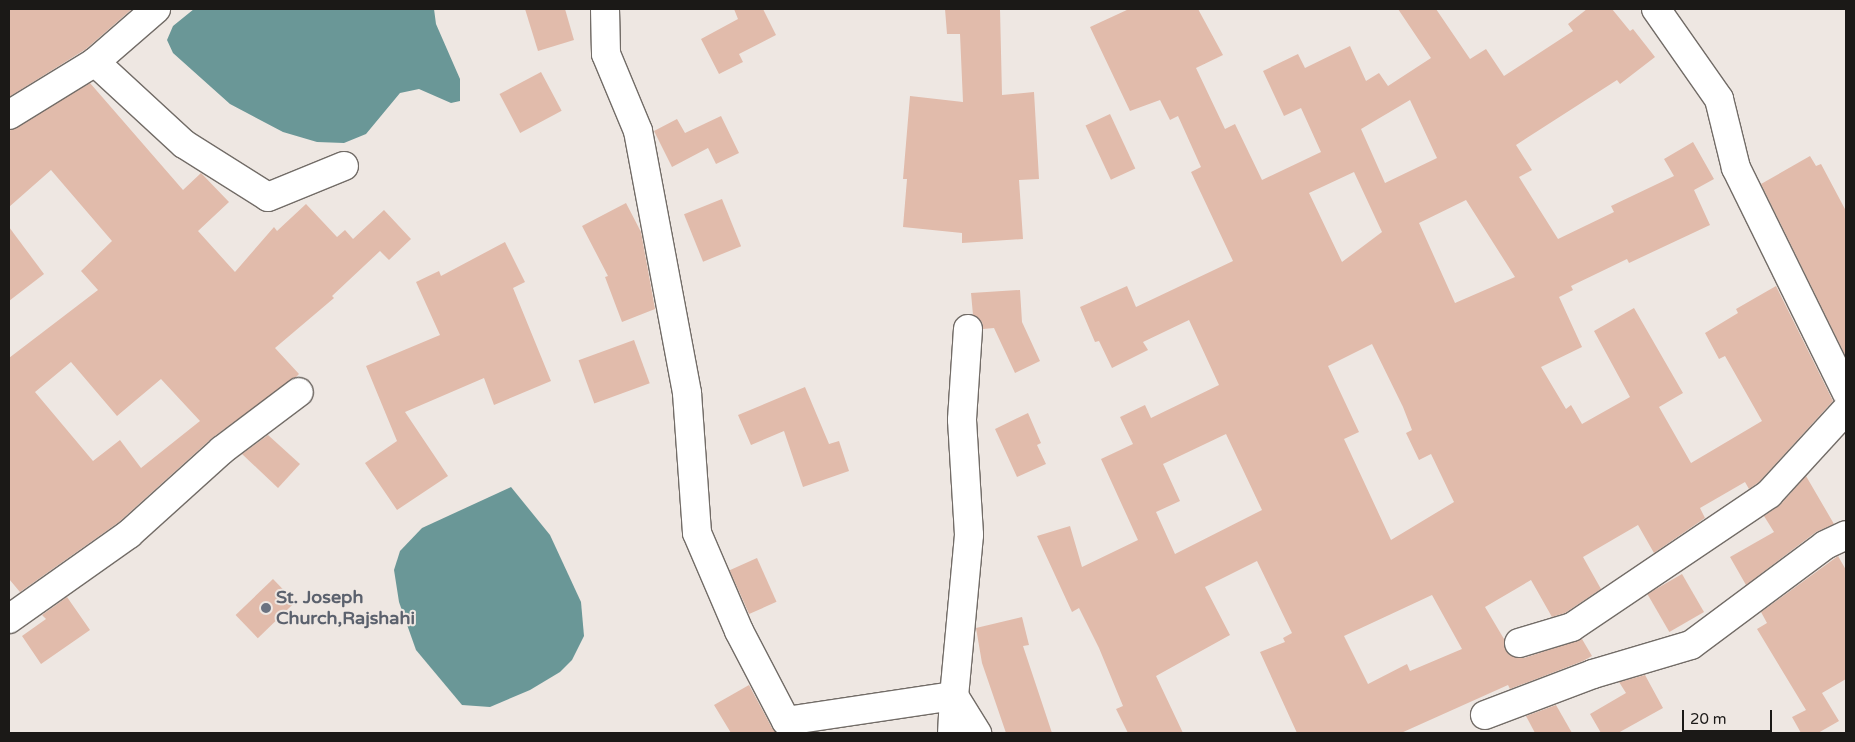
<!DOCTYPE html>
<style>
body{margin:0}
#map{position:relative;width:1855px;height:742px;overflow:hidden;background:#eee7e2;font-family:"Varela Round",sans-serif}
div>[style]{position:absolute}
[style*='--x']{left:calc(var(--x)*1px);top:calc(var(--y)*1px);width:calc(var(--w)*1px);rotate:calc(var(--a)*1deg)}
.water>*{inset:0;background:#6a9797}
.building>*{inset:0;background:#e1bbab;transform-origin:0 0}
.roads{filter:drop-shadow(1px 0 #726c67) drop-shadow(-1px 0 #726c67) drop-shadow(0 1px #726c67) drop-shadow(0 -1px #726c67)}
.minor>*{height:28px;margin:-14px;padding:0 14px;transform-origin:14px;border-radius:14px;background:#fff}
.dots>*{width:14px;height:14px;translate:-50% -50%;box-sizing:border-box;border:2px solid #eee7e2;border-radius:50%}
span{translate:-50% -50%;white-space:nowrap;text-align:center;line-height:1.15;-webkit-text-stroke:4px #eee7e2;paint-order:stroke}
.worship-label{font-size:18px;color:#5b616d;font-weight:700}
.left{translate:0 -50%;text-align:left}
.frame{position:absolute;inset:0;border:10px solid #1b1917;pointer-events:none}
.scale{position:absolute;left:1682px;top:710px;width:90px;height:22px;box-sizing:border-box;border:2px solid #1b1917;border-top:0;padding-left:6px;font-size:15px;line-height:18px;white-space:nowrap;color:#1b1917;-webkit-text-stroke:4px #eee7e2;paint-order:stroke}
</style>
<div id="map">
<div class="water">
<div style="clip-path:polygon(194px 9px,434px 9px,436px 24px,460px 79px,460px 101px,451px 103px,419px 89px,400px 93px,366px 134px,344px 143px,317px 142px,283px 132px,230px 104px,173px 53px,167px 40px,173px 26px)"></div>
<div style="clip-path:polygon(511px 487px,550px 535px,581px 602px,584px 636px,572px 660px,560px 672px,530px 690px,490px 707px,462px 705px,416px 650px,399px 602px,394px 570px,400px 551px,422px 528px)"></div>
</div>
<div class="building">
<div style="clip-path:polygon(9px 9px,132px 9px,86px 49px,9px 97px)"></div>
<div style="clip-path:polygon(525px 9px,565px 9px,574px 40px,538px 51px)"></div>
<div style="clip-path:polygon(734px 9px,763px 9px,776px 35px,739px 54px,743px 62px,719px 74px,701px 39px,738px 19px)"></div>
<div style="clip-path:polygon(945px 9px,1000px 9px,1002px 95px,1034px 92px,1039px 179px,1019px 180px,1023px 239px,962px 243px,962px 233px,903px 227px,907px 179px,903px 179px,910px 96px,963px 102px,960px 34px,947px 34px)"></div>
<div style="clip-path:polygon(evenodd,1129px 9px,1198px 9px,1223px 55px,1196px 68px,1225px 129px,1235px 124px,1262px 180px,1321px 152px,1301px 108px,1284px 116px,1263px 71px,1298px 54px,1305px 68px,1350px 46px,1366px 81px,1379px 73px,1388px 86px,1431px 58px,1398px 9px,1436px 9px,1470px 59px,1486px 49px,1504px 76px,1573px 31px,1568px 24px,1587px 9px,1612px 9px,1630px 31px,1633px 29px,1655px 57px,1620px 84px,1617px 80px,1516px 145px,1532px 170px,1519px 177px,1558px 239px,1614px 212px,1611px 206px,1674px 176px,1664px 159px,1693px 142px,1714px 179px,1694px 190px,1710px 225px,1629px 263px,1627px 259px,1571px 286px,1573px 290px,1559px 297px,1582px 347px,1541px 367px,1566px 409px,1571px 405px,1582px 424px,1630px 397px,1594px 331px,1634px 308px,1683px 393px,1659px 407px,1691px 463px,1762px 421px,1725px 356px,1719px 359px,1705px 333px,1738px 313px,1736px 309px,1776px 286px,1833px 401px,1759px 482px,1749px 489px,1745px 482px,1700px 508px,1705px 518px,1654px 553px,1638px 525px,1583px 557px,1601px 589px,1565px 613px,1552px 617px,1531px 580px,1485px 607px,1504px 639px,1509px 655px,1524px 658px,1582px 639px,1592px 656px,1583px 661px,1510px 689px,1508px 685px,1401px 733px,1297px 733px,1260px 652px,1285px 642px,1283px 638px,1292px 633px,1257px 561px,1205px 587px,1230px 635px,1156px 676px,1183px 733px,1128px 733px,1116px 709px,1123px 706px,1099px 648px,1079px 608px,1072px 612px,1037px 536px,1070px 526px,1082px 567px,1138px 540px,1101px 459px,1133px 444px,1120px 417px,1145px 405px,1151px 418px,1219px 385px,1189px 320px,1143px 342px,1148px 350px,1112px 368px,1099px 341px,1095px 342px,1080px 307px,1127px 286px,1136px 307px,1233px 261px,1191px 172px,1201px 167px,1178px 116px,1170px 120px,1160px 100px,1130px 111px,1090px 27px,1129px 9px,1410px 100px,1437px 158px,1385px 183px,1361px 129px,1410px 100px,1129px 9px,1354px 172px,1382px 232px,1342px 262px,1309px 193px,1354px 172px,1129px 9px,1466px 200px,1515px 277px,1455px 303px,1419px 223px,1466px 200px,1129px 9px,1372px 344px,1403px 407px,1412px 430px,1406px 433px,1419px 460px,1431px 454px,1454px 502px,1391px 540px,1344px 439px,1359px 432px,1328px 366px,1372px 344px,1129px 9px,1226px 434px,1262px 510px,1175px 554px,1156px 512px,1180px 501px,1163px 464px,1226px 434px,1129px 9px,1432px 595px,1462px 649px,1410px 671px,1407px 664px,1368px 684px,1344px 636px,1432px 595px)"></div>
<div style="left:541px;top:72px;width:44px;height:47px;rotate:62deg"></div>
<div style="clip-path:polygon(evenodd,90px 83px,183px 190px,201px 173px,229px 202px,198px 231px,235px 272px,274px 227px,277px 231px,306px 204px,337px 237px,345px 230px,353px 239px,384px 210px,411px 239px,389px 260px,380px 251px,332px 296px,334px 298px,275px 348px,299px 374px,296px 377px,212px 438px,119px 522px,20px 592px,9px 579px,9px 358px,98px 290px,81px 271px,112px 241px,51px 170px,9px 207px,9px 131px,90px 83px,71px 362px,117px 416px,161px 379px,200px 421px,141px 468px,120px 440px,93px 461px,35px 392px,71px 362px)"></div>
<div style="left:1110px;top:114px;width:60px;height:27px;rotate:65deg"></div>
<div style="clip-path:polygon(721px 116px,739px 153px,716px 164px,708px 148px,672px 167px,654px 131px,677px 119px,685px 133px)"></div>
<div style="clip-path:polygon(1810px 156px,1816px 166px,1821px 164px,1846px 211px,1846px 357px,1761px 184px)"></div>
<div style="left:722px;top:199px;width:51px;height:41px;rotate:68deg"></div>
<div style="clip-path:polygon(626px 203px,641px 232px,655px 309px,622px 322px,605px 277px,608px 276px,582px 226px)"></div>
<div style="clip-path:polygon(9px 227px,44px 274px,9px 301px)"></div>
<div style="clip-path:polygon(505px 242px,525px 282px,513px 288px,551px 381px,494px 405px,484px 378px,405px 412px,448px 476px,397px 510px,365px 463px,397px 441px,366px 366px,440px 335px,416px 282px,439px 271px,441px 276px)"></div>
<div style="clip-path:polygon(1020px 290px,1022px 322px,1040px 361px,1015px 373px,994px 328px,983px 329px,982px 322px,973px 315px,971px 293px)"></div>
<div style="left:634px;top:340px;width:46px;height:59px;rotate:70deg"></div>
<div style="clip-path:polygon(805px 387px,829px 444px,839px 441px,849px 471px,803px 487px,784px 431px,751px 445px,738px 415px)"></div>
<div style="clip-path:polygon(1028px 413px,1041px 443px,1037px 445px,1046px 464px,1017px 477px,995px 429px)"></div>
<div style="clip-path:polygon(268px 435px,300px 464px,278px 488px,242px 454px)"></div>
<div style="clip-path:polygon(1806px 476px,1834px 524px,1816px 532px,1746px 585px,1730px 557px,1774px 532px,1764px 516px,1780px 505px)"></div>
<div style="clip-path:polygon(1838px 556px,1846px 570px,1846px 679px,1822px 693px,1839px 721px,1818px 733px,1801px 733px,1792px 717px,1806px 710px,1757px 629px,1767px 623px,1761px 612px)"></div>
<div style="left:757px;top:558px;width:48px;height:30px;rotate:66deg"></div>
<div style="left:1682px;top:574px;width:44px;height:40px;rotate:60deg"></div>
<div style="left:273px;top:579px;width:32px;height:52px;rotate:46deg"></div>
<div style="clip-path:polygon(67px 597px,90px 630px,41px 664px,22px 636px,46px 619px,42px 615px)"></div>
<div style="clip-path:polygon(1022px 617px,1029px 645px,1023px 646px,1052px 733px,1006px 733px,982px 663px,976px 628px)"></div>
<div style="clip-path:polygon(1645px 675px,1663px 708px,1618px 733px,1601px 733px,1590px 714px,1626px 693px,1619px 682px)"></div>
<div style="clip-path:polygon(749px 685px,772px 728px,777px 733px,731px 733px,714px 705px)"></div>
<div style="clip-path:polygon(1556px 705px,1572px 733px,1535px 733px,1526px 716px)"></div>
</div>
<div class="roads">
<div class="minor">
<div style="--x:605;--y:9;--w:45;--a:88.7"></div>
<div style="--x:606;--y:54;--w:83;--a:67.4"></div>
<div style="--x:638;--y:131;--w:267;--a:79.4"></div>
<div style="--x:687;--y:393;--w:140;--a:85.9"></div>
<div style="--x:697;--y:533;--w:107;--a:66.8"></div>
<div style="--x:739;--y:631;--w:102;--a:62.4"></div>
<div style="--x:786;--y:721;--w:170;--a:-8.5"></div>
<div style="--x:954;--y:696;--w:37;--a:93"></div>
<div style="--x:1656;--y:9;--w:110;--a:55"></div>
<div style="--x:1719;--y:99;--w:71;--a:76.2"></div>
<div style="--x:1736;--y:168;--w:250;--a:63.8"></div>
<div style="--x:95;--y:62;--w:121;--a:42.7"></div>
<div style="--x:184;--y:144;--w:99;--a:32.2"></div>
<div style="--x:268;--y:197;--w:82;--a:-22.2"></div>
<div style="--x:9;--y:115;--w:101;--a:-31.6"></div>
<div style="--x:95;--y:62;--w:81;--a:-41"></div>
<div style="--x:968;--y:329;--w:91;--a:93.8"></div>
<div style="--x:962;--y:420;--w:115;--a:86.5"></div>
<div style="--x:969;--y:535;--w:162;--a:95.3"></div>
<div style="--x:954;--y:696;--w:44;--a:58.1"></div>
<div style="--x:9;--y:619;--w:147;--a:-35.3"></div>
<div style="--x:129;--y:534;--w:125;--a:-42.1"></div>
<div style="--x:222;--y:450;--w:96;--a:-37"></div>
<div style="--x:1519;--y:643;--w:55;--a:-16.8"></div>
<div style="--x:1572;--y:627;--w:238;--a:-34"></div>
<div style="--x:1769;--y:494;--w:114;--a:-47.5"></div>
<div style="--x:1485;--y:715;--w:116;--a:-20.8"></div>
<div style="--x:1593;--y:674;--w:102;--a:-16.5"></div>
<div style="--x:1691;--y:645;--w:167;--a:-36.7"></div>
<div style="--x:1825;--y:545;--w:23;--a:-25"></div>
</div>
</div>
<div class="dots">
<div style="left:266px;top:608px;background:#6b7280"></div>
</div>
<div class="worship-label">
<span class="left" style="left:276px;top:608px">St. Joseph<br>Church,Rajshahi</span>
</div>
<div class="frame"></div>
<div class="scale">20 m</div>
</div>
